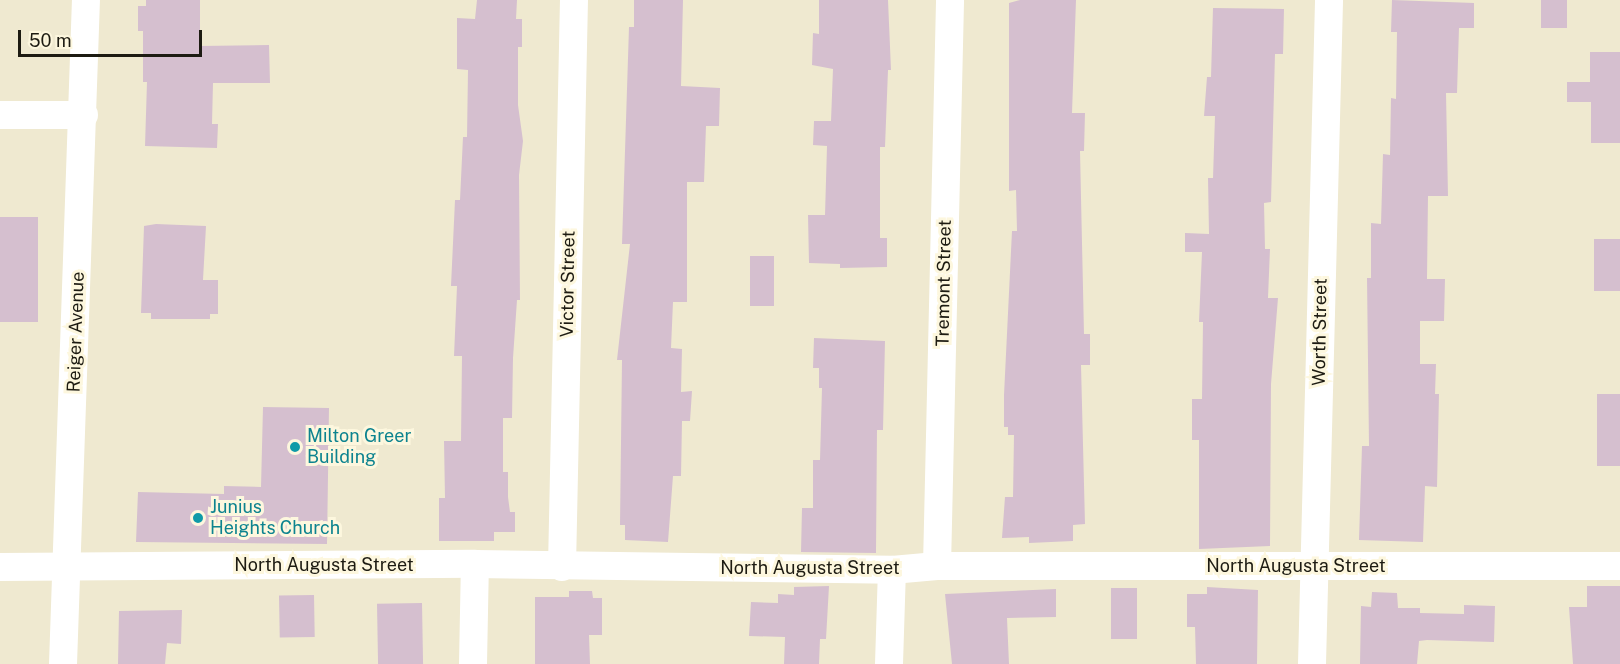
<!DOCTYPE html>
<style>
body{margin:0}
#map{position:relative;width:1620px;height:664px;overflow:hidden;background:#efe9d0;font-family:"Public Sans",sans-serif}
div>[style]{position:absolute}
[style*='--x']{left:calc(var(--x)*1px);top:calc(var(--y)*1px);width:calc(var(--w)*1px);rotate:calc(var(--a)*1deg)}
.building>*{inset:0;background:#d5bfcf;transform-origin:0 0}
.minor>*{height:28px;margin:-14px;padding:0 14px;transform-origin:14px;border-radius:14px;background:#fff}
.dots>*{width:16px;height:16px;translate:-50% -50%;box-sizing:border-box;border:3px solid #fdf7de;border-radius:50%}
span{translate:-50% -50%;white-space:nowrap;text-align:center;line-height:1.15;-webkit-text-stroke:6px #fdf7de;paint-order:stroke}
.street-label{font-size:18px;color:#1d1b12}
.culture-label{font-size:18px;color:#0d838f}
.left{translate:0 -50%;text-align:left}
.scale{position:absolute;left:18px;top:30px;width:184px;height:27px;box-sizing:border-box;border:3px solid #1d1b12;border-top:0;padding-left:8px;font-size:18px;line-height:21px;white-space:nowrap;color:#1d1b12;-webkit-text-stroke:4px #fdf7de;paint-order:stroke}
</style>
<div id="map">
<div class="building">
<div style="clip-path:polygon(146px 0,200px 0,200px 46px,269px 45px,270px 83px,213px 83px,212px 124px,218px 124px,217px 148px,145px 146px,147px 82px,143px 82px,143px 31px,138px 31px,138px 6px,146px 6px)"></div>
<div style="clip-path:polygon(477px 0,517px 0,516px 19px,522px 19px,522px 47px,518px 47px,518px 105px,523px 141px,519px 175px,520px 300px,517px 300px,513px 358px,512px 418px,503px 418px,503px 472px,508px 472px,508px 497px,510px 512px,515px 512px,515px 532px,494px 532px,494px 541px,439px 541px,439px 498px,445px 498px,444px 441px,461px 441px,462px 356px,454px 356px,457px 286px,451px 286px,455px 200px,460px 200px,463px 137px,467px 137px,468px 70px,457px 69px,457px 18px,475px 19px)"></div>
<div style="clip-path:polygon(634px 0,683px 0,681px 86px,720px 88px,719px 126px,706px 126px,704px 182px,687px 182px,687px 302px,673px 302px,671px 348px,682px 349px,681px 392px,692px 391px,690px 421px,682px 421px,681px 476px,673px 476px,668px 542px,625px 540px,625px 525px,620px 525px,622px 360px,617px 360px,630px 244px,622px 244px,629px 27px,634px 27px)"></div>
<div style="clip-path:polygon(819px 0,888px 0,891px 70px,888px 70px,885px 147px,880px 147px,880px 238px,887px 238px,887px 267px,840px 268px,840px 264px,809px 263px,808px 215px,825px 215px,827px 146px,813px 145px,814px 121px,831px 121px,833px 69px,812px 65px,813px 33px,819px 34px)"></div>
<div style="clip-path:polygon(1020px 0,1076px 0,1072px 113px,1085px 113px,1084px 151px,1080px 151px,1084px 334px,1090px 334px,1090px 365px,1081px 365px,1085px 524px,1073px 525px,1073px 541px,1029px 543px,1029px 537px,1002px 538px,1005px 497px,1013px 497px,1014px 435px,1008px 435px,1008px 427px,1004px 427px,1004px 395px,1012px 231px,1017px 231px,1016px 190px,1009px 191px,1009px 3px)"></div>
<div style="clip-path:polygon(1392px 0,1474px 3px,1474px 28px,1459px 28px,1457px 93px,1446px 93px,1448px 196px,1428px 196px,1427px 279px,1445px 279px,1444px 321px,1420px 321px,1420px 364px,1436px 364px,1435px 394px,1439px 394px,1437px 487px,1425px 486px,1423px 542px,1359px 540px,1362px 446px,1369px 446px,1367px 278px,1371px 278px,1371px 223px,1381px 224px,1383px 154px,1390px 155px,1391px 98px,1396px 99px,1397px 32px,1391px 32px)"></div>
<div style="left:1541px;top:0;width:26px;height:28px"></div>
<div style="clip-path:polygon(1213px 8px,1284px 9px,1283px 54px,1275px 54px,1271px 202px,1264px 203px,1265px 249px,1270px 249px,1268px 298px,1278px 298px,1271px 384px,1270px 546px,1199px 549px,1199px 440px,1192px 440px,1192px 399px,1202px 399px,1203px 322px,1199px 322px,1202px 252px,1185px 252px,1185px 233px,1209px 234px,1208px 178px,1213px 178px,1215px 116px,1204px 116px,1207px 77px,1211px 77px)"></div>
<div style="clip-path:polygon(1590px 52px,1620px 52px,1620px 143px,1591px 143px,1591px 102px,1567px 102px,1567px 82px,1590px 82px)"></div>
<div style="left:0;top:217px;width:38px;height:105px"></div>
<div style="clip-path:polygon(156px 224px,206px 226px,203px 280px,218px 280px,218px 314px,210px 314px,210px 319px,151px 319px,151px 313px,141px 313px,144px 226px)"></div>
<div style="left:1594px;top:239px;width:26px;height:52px"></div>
<div style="left:750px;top:256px;width:24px;height:50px"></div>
<div style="clip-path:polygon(814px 338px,885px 341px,883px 430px,877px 430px,876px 553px,801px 552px,802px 508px,813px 508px,813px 460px,820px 460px,822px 388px,819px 388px,819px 368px,813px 368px)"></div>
<div style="left:1597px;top:394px;width:23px;height:72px"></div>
<div style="clip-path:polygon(263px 407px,329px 408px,327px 544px,136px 542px,138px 492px,224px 494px,224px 486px,261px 487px)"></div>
<div style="clip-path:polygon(829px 586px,826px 639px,820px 639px,819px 664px,784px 664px,785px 637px,749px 636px,751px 602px,778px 603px,778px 594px,794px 595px,794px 587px)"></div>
<div style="clip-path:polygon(1587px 586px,1620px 586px,1620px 664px,1573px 664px,1569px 607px,1587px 607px)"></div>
<div style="clip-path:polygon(1207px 587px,1258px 590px,1257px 664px,1196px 664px,1195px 627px,1187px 627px,1187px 594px,1207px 594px)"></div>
<div style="left:1137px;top:588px;width:51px;height:26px;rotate:90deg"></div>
<div style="clip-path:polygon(1056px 589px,1056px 617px,1007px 618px,1009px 664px,952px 664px,945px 594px)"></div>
<div style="clip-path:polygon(569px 591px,592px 591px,593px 598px,602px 598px,602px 635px,589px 635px,590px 664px,535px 664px,535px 597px,569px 597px)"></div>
<div style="clip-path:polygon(1372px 592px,1397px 593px,1398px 608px,1420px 608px,1420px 613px,1464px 614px,1464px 605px,1495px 606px,1494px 642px,1427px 640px,1419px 641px,1417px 664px,1360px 664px,1361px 606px,1371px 607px)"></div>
<div style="left:314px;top:595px;width:42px;height:35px;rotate:89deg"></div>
<div style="left:422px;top:603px;width:61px;height:45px;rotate:89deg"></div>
<div style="clip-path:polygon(182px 610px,181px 644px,167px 643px,165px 664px,118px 664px,119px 611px)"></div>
</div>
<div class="minor">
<div style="--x:0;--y:115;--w:84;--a:0"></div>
<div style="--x:937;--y:566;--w:566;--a:-88.68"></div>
<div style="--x:0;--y:567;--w:475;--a:-0.4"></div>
<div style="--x:475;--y:564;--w:417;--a:0.8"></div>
<div style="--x:892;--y:570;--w:45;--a:-5.1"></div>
<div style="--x:937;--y:566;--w:683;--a:0"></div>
<div style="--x:562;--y:567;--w:567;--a:-88.79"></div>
<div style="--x:63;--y:664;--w:664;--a:-88.02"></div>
<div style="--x:473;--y:664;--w:100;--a:-88.9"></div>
<div style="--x:889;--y:664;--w:94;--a:-88.2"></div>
<div style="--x:1312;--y:664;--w:664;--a:-88.53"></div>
</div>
<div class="dots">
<div style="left:295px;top:447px;background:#0f9aa8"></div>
<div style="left:198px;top:518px;background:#0f9aa8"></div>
</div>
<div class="street-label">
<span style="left:944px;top:283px;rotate:-89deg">Tremont Street</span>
<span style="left:568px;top:284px;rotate:-89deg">Victor Street</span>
<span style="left:76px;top:332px;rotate:-88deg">Reiger Avenue</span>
<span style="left:1320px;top:332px;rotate:-89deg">Worth Street</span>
<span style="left:324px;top:565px">North Augusta Street</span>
<span style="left:1296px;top:566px">North Augusta Street</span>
<span style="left:810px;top:568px">North Augusta Street</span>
</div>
<div class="culture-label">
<span class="left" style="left:307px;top:447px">Milton Greer<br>Building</span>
<span class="left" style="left:210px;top:518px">Junius<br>Heights Church</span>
</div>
<div class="scale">50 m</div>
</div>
